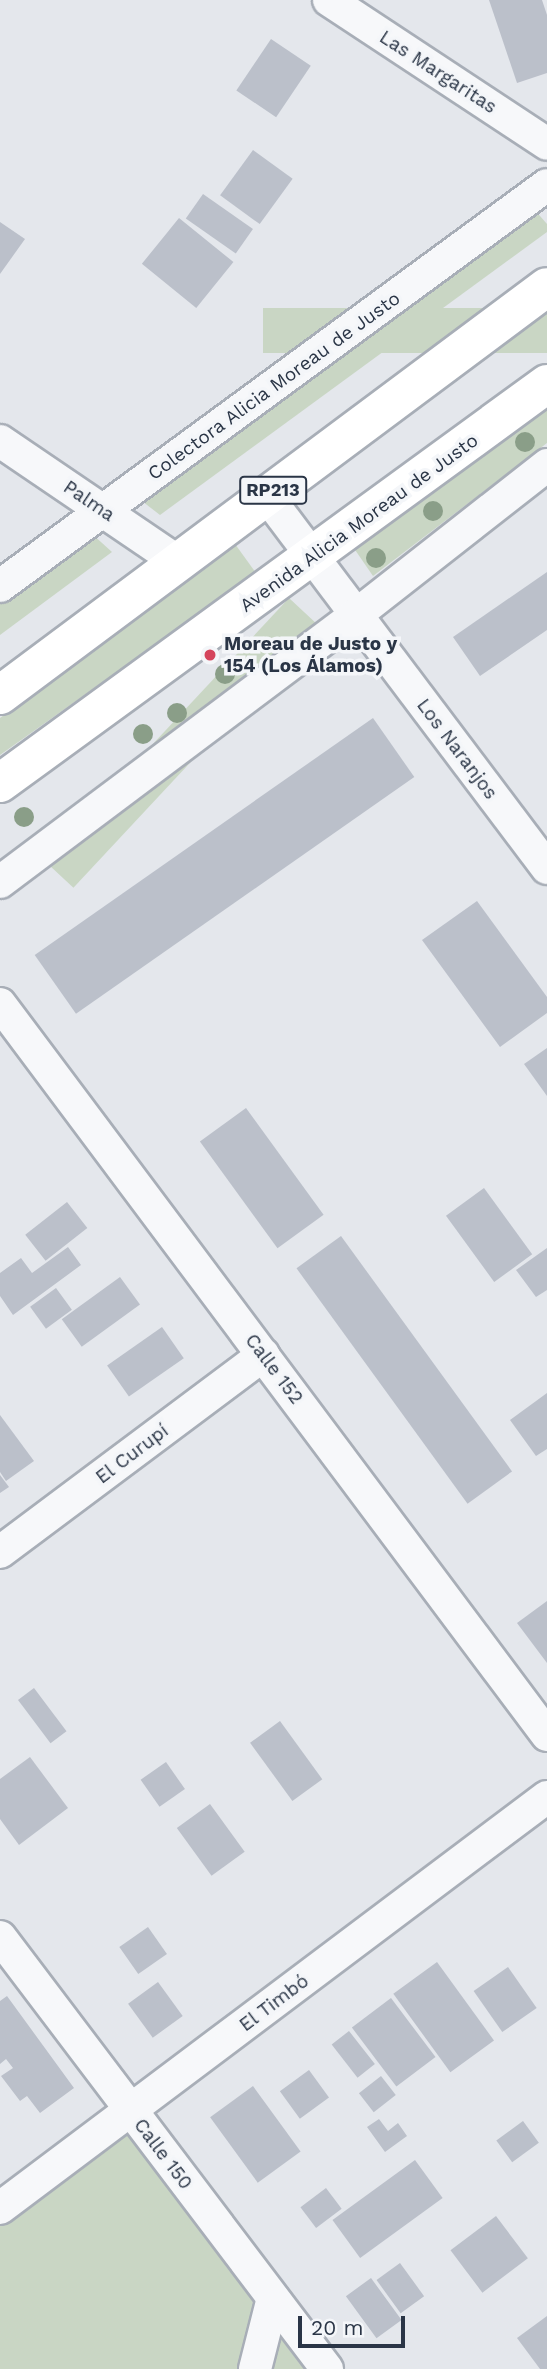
<!DOCTYPE html>
<meta charset="utf-8">
<style>
body{margin:0}
#map{position:relative;width:547px;height:2369px;overflow:hidden;background:#e4e7ec;font-family:"Work Sans",sans-serif}
div>[style]{position:absolute}
[style*='--x']{left:calc(var(--x)*1px);top:calc(var(--y)*1px);width:calc(var(--w)*1px);rotate:calc(var(--a)*1deg)}
.green>*{inset:0;background:#c9d6c4;transform-origin:0 0}
.building>*{inset:0;background:#bbc0ca;transform-origin:0 0}
.roads{filter:drop-shadow(2px 0 #a8aeb7) drop-shadow(-2px 0 #a8aeb7) drop-shadow(0 2px #a8aeb7) drop-shadow(0 -2px #a8aeb7)}
.street>*{height:32px;margin:-16px;padding:0 16px;transform-origin:16px;border-radius:16px;background:#f7f8fa}
.primary>*{height:38px;margin:-19px;padding:0 19px;transform-origin:19px;border-radius:19px;background:#fff}
.trees>*{width:20px;height:20px;margin:-10px;border-radius:50%;background:#8a9e88}
.dots>*{width:19px;height:19px;translate:-50% -50%;box-sizing:border-box;border:4px solid #f4f6f9;border-radius:50%}
span{translate:-50% -50%;white-space:nowrap;text-align:center;line-height:1.15;-webkit-text-stroke:7px #f4f6f9;paint-order:stroke}
.shield-label span{padding:2px 5px;background:#f4f6f9;border:2px solid;border-radius:5px;-webkit-text-stroke-width:0}
.shield-label{font-size:18px;color:#2a3546;font-weight:700}
.street-label{font-size:19px;color:#2a3546}
.poi-label{font-size:19px;color:#2a3546;font-weight:700}
.left{translate:0 -50%;text-align:left}
.scale{position:absolute;left:298px;top:2316px;width:107px;height:32px;box-sizing:border-box;border:4px solid #2a3546;border-top:0;padding-left:9px;font-size:21px;line-height:24px;white-space:nowrap;color:#2a3546;-webkit-text-stroke:5px #f4f6f9;paint-order:stroke}
</style>
<div id="map">
<div class="green">
<div style="clip-path:polygon(533px 208px,547px 224px,547px 232px,160px 515px,138px 498px)"></div>
<div style="left:547px;top:308px;width:45px;height:284px;rotate:90deg"></div>
<div style="clip-path:polygon(547px 401px,547px 443px,373px 576px,351px 544px)"></div>
<div style="clip-path:polygon(91px 533px,112px 552px,0 635px,0 602px)"></div>
<div style="clip-path:polygon(235px 544px,256px 573px,0 755px,0 718px)"></div>
<div style="left:289px;top:598px;width:40px;height:359px;rotate:43deg"></div>
<div style="clip-path:polygon(122px 2128px,304px 2369px,0 2369px,0 2219px)"></div>
</div>
<div class="building">
<div style="clip-path:polygon(489px 0,542px 0,547px 15px,547px 73px,517px 83px)"></div>
<div style="left:271px;top:39px;width:48px;height:62px;rotate:34deg"></div>
<div style="left:253px;top:150px;width:49px;height:56px;rotate:36deg"></div>
<div style="left:203px;top:194px;width:61px;height:30px;rotate:35deg"></div>
<div style="left:179px;top:218px;width:70px;height:59px;rotate:39deg"></div>
<div style="clip-path:polygon(0 222px,25px 239px,0 274px)"></div>
<div style="clip-path:polygon(547px 572px,547px 630px,480px 676px,453px 637px)"></div>
<div style="left:373px;top:718px;width:72px;height:413px;rotate:55deg"></div>
<div style="clip-path:polygon(477px 901px,547px 997px,547px 1013px,500px 1047px,422px 940px)"></div>
<div style="clip-path:polygon(547px 1048px,547px 1096px,524px 1064px)"></div>
<div style="left:246px;top:1108px;width:132px;height:57px;rotate:54deg"></div>
<div style="left:484px;top:1188px;width:82px;height:47px;rotate:54deg"></div>
<div style="left:67px;top:1202px;width:33px;height:53px;rotate:52deg"></div>
<div style="left:341px;top:1236px;width:291px;height:55px;rotate:54deg"></div>
<div style="clip-path:polygon(68px 1247px,81px 1265px,13px 1315px,0 1296px,0 1273px,21px 1258px,32px 1273px)"></div>
<div style="clip-path:polygon(547px 1248px,547px 1290px,536px 1297px,516px 1270px)"></div>
<div style="left:120px;top:1277px;width:34px;height:72px;rotate:54deg"></div>
<div style="left:56px;top:1288px;width:27px;height:32px;rotate:54deg"></div>
<div style="left:162px;top:1327px;width:38px;height:67px;rotate:55deg"></div>
<div style="clip-path:polygon(547px 1393px,547px 1449px,536px 1456px,510px 1420px)"></div>
<div style="clip-path:polygon(0 1415px,34px 1461px,6px 1481px,0 1472px)"></div>
<div style="clip-path:polygon(0 1475px,9px 1487px,0 1493px)"></div>
<div style="clip-path:polygon(547px 1601px,547px 1663px,517px 1623px)"></div>
<div style="left:34px;top:1688px;width:54px;height:20px;rotate:53deg"></div>
<div style="left:280px;top:1721px;width:72px;height:37px;rotate:54deg"></div>
<div style="clip-path:polygon(30px 1757px,68px 1808px,19px 1845px,0 1819px,0 1779px)"></div>
<div style="left:166px;top:1762px;width:33px;height:31px;rotate:55deg"></div>
<div style="left:210px;top:1804px;width:59px;height:41px;rotate:54deg"></div>
<div style="left:148px;top:1927px;width:33px;height:35px;rotate:55deg"></div>
<div style="left:437px;top:1962px;width:97px;height:54px;rotate:54deg"></div>
<div style="left:508px;top:1967px;width:50px;height:42px;rotate:55deg"></div>
<div style="left:158px;top:1982px;width:42px;height:37px;rotate:54deg"></div>
<div style="clip-path:polygon(7px 1996px,74px 2088px,40px 2113px,27px 2096px,20px 2101px,1px 2076px,13px 2068px,6px 2059px,0 2064px,0 2001px)"></div>
<div style="left:391px;top:1998px;width:74px;height:49px;rotate:53deg"></div>
<div style="left:349px;top:2031px;width:42px;height:22px;rotate:52deg"></div>
<div style="left:309px;top:2070px;width:34px;height:36px;rotate:54deg"></div>
<div style="left:381px;top:2076px;width:24px;height:28px;rotate:52deg"></div>
<div style="left:253px;top:2086px;width:81px;height:53px;rotate:54deg"></div>
<div style="clip-path:polygon(379px 2119px,388px 2131px,398px 2123px,407px 2136px,385px 2152px,367px 2127px)"></div>
<div style="left:523px;top:2121px;width:27px;height:33px;rotate:54deg"></div>
<div style="left:415px;top:2160px;width:47px;height:102px;rotate:54deg"></div>
<div style="left:326px;top:2188px;width:26px;height:32px;rotate:53deg"></div>
<div style="left:496px;top:2216px;width:53px;height:57px;rotate:53deg"></div>
<div style="left:400px;top:2263px;width:41px;height:29px;rotate:54deg"></div>
<div style="left:371px;top:2278px;width:52px;height:31px;rotate:54deg"></div>
<div style="clip-path:polygon(547px 2316px,547px 2369px,540px 2369px,517px 2338px)"></div>
</div>
<div class="roads">
<div class="street">
<div style="--x:329;--y:0;--w:261;--a:33.4"></div>
<div style="--x:0;--y:441;--w:215;--a:34.2"></div>
<div style="--x:266;--y:495;--w:467;--a:53"></div>
<div style="--x:0;--y:586;--w:678;--a:-36.24"></div>
<div style="--x:0;--y:882;--w:445;--a:-36.9"></div>
<div style="--x:356;--y:615;--w:243;--a:-38.1"></div>
<div style="--x:0;--y:1004;--w:913;--a:53.19"></div>
<div style="--x:0;--y:1552;--w:329;--a:-36.8"></div>
<div style="--x:0;--y:1937;--w:542;--a:52.88"></div>
<div style="--x:0;--y:2208;--w:684;--a:-36.92"></div>
<div style="--x:255;--y:2369;--w:73;--a:-75.8"></div>
</div>
<div class="primary">
<div style="--x:0;--y:695;--w:682;--a:-36.72"></div>
<div style="--x:0;--y:783;--w:677;--a:-36.11"></div>
</div>
</div>
<div class="trees">
<div style="left:525px;top:442px"></div>
<div style="left:433px;top:511px"></div>
<div style="left:376px;top:558px"></div>
<div style="left:225px;top:674px"></div>
<div style="left:177px;top:713px"></div>
<div style="left:143px;top:734px"></div>
<div style="left:24px;top:817px"></div>
</div>
<div class="dots">
<div style="left:210px;top:655px;background:#d5455c"></div>
</div>
<div class="shield-label">
<span style="left:273px;top:490px">RP213</span>
</div>
<div class="street-label">
<span style="left:438px;top:72px;rotate:33deg">Las Margaritas</span>
<span style="left:274px;top:386px;rotate:-36deg">Colectora Alicia Moreau de Justo</span>
<span style="left:89px;top:501px;rotate:34deg">Palma</span>
<span style="left:359px;top:523px;rotate:-36deg">Avenida Alicia Moreau de Justo</span>
<span style="left:457px;top:749px;rotate:53deg">Los Naranjos</span>
<span style="left:274px;top:1369px;rotate:53deg">Calle 152</span>
<span style="left:132px;top:1454px;rotate:-37deg">El Curupí</span>
<span style="left:274px;top:2003px;rotate:-37deg">El Timbó</span>
<span style="left:163px;top:2154px;rotate:53deg">Calle 150</span>
</div>
<div class="poi-label">
<span class="left" style="left:224px;top:655px">Moreau de Justo y<br>154 (Los Álamos)</span>
</div>
<div class="scale">20 m</div>
</div>
